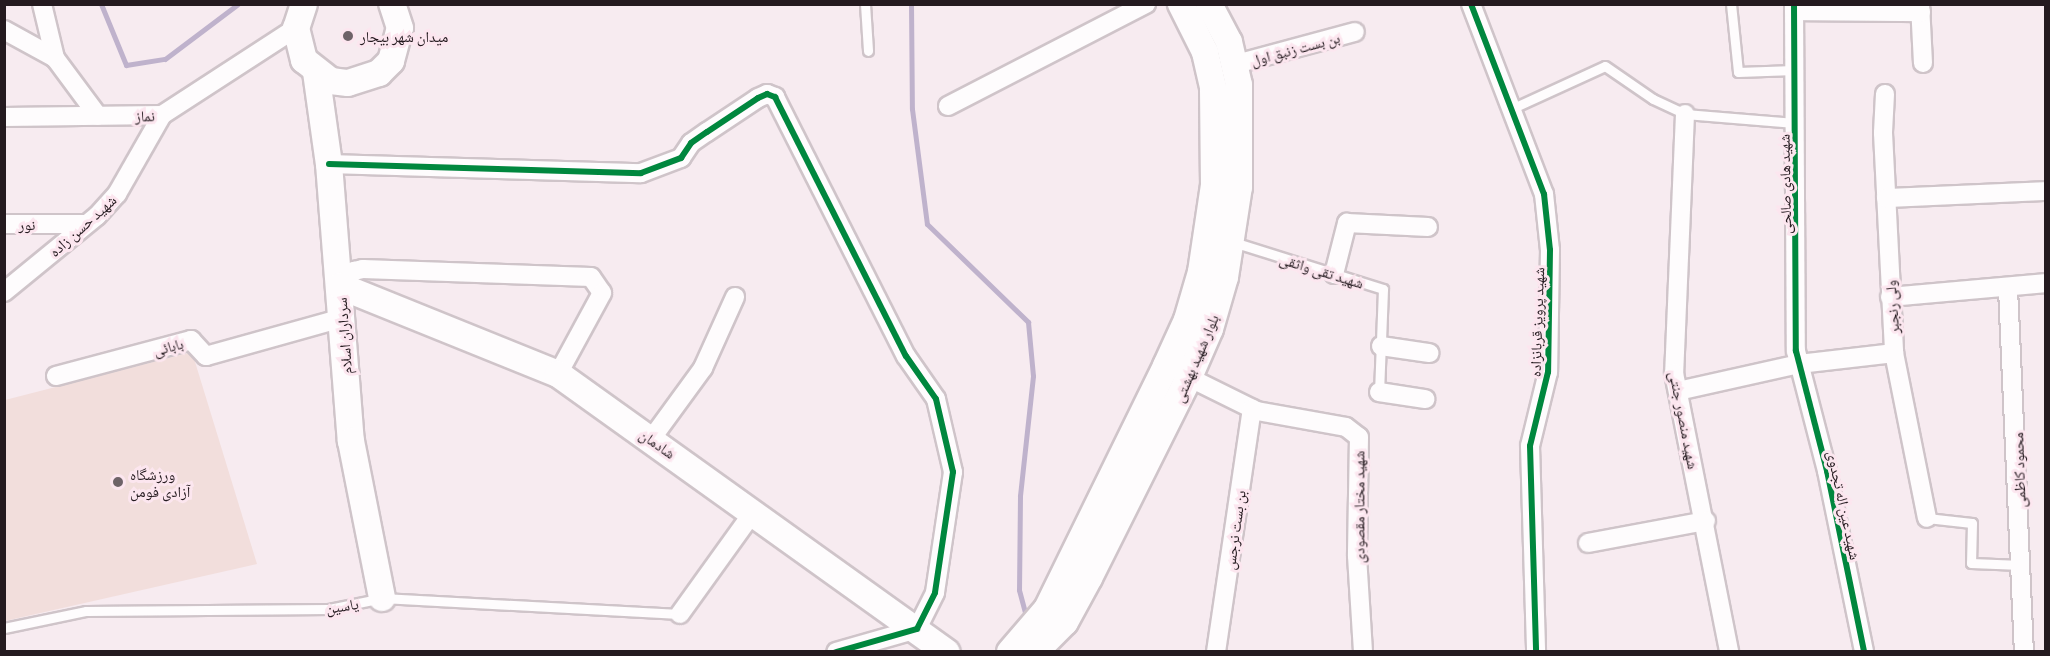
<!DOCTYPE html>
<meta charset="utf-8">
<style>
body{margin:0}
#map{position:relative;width:2050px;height:656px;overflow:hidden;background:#f7ebf0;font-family:Literata,"Noto Naskh Arabic",serif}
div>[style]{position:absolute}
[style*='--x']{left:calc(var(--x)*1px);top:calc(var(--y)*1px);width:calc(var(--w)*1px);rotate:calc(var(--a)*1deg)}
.green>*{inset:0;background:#f2dedc}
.stream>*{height:5px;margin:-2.5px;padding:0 2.5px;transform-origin:2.5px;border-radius:2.5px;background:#bfb2cc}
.roads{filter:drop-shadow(2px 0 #cfc4c9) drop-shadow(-2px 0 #cfc4c9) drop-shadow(0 2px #cfc4c9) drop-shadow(0 -2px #cfc4c9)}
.lane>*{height:9px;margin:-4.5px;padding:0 4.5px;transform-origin:4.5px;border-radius:4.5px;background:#fefcfd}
.street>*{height:18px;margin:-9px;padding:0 9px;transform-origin:9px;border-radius:9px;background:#fefcfd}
.secondary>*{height:26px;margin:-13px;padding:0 13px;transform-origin:13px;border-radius:13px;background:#fefcfd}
.cycleway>*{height:6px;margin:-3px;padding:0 3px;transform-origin:3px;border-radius:3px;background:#00873e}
.dots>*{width:16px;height:16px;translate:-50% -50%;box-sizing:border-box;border:3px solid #fce6ef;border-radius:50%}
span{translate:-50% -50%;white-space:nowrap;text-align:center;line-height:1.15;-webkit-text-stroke:6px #fce6ef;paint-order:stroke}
.poi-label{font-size:15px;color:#241a1f}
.left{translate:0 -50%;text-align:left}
.street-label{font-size:15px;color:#241a1f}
.frame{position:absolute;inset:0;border:6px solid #241a1f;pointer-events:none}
</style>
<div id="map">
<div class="green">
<div style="clip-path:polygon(192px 352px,257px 564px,5px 621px,5px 400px)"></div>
</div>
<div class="stream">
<div style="--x:101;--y:4;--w:66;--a:67.7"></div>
<div style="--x:126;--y:65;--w:39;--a:-9"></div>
<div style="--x:165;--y:59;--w:91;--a:-37"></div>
<div style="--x:911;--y:4;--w:105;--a:89.5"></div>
<div style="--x:912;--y:109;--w:116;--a:82.6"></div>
<div style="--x:927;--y:224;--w:141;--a:44.1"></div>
<div style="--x:1028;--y:322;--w:54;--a:84.7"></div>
<div style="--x:1033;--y:376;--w:121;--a:96.2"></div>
<div style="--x:1020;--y:496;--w:94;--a:90.6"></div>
<div style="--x:1019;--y:590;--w:31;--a:75"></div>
</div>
<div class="roads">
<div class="lane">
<div style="--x:865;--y:4;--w:47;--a:86.3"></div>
<div style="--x:1731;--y:4;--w:68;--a:84.1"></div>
<div style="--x:1738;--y:72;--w:56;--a:-2"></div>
<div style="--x:1511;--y:109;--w:103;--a:-24.6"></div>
<div style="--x:1605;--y:66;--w:58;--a:34.5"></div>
<div style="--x:1653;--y:99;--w:35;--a:25"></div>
<div style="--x:1685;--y:114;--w:110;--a:4.7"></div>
<div style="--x:1233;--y:242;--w:157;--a:17.4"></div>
<div style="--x:1383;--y:289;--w:103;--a:92.2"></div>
<div style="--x:1927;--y:518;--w:45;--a:6.3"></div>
<div style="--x:1972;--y:523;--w:40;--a:91.4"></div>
<div style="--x:1971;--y:563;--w:50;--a:2.3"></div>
<div style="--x:4;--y:628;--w:84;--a:-11.7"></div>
<div style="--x:86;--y:611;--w:243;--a:-0.5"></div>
<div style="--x:329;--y:609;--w:54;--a:-11.7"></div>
<div style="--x:382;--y:598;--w:298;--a:3.1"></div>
</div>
<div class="street">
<div style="--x:42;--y:4;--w:56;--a:76.5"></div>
<div style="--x:55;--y:58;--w:72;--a:53.4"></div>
<div style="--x:1471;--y:4;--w:204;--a:69"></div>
<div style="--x:1544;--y:194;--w:56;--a:83.9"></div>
<div style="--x:1550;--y:250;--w:122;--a:90.9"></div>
<div style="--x:1548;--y:372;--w:76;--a:103.7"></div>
<div style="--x:1530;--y:446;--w:206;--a:88.3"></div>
<div style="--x:1794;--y:4;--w:347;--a:89.7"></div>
<div style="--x:1796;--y:351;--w:124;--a:75.5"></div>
<div style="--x:1827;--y:471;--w:185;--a:78.4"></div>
<div style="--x:1920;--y:4;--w:59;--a:87.1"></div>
<div style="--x:1794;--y:11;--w:127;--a:0.5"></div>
<div style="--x:4;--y:30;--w:58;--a:28.8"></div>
<div style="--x:1236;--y:64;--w:123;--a:-15.1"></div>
<div style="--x:1885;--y:94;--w:39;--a:93"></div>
<div style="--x:1883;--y:133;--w:220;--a:87.1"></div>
<div style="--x:1894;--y:353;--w:168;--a:78.7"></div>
<div style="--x:948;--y:106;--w:223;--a:-27.3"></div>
<div style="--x:1685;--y:114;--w:259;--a:92.4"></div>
<div style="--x:1674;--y:373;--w:284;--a:78.8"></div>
<div style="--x:4;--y:117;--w:158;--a:-0.7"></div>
<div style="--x:162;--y:115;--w:160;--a:-33"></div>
<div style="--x:329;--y:164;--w:312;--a:1.7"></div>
<div style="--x:641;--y:173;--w:43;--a:-20.6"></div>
<div style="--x:681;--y:158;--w:18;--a:-56"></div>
<div style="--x:691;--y:143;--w:19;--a:-35"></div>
<div style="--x:707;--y:132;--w:61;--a:-33.7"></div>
<div style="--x:758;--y:98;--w:10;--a:-24"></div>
<div style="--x:767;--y:94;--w:9;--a:21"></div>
<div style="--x:775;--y:97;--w:290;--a:63.2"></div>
<div style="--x:906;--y:356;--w:52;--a:55.1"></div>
<div style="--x:936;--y:399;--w:75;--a:76.9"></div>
<div style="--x:953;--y:472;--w:122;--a:98.5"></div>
<div style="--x:935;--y:593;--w:40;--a:116.6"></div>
<div style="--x:917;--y:629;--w:84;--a:164.1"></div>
<div style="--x:1886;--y:198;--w:160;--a:-2.5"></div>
<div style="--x:4;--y:224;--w:82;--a:0"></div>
<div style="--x:1334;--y:274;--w:53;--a:-75.7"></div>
<div style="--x:1347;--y:223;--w:81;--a:2.8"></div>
<div style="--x:340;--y:286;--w:21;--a:-47"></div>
<div style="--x:354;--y:271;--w:9;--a:-13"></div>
<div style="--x:363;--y:269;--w:228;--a:2"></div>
<div style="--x:591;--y:277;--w:19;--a:55"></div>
<div style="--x:602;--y:293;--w:92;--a:118.5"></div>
<div style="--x:2008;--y:288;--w:364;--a:87.5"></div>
<div style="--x:4;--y:292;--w:120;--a:-39.3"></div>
<div style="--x:97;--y:216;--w:30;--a:-48"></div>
<div style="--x:117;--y:194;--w:91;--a:-60.3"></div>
<div style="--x:1890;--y:297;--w:157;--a:-5.1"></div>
<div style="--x:1381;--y:346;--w:49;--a:8.3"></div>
<div style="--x:1178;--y:372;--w:88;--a:26.3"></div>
<div style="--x:1257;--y:411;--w:90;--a:10.2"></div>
<div style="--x:1346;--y:427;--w:16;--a:38"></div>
<div style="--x:1359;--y:437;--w:119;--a:91"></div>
<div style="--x:1357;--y:556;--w:96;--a:86.4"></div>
<div style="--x:56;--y:376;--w:140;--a:-14.9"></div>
<div style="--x:191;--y:340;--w:22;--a:47"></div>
<div style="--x:206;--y:356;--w:141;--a:-15.6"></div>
<div style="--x:1678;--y:391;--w:124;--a:-12.6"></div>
<div style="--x:1799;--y:364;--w:96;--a:-6.6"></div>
<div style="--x:1379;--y:392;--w:47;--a:8.7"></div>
<div style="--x:652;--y:438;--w:87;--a:-53.9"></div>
<div style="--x:703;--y:368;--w:78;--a:-65.7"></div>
<div style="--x:1588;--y:543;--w:120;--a:-10.6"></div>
<div style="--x:680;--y:614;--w:127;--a:-54.3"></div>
<div style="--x:1216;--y:652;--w:246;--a:-81.6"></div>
</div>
<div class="secondary">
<div style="--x:304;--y:4;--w:25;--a:108"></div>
<div style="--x:296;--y:28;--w:33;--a:76"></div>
<div style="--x:304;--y:60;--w:34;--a:38"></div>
<div style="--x:331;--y:81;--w:17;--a:7"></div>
<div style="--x:348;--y:83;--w:33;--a:-18"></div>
<div style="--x:379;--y:73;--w:17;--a:-45"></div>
<div style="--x:391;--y:61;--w:34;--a:-75"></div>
<div style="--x:400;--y:28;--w:25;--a:-108"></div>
<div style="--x:316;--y:72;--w:93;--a:82"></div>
<div style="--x:329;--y:164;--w:278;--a:85.5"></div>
<div style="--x:351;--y:441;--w:160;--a:78.8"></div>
<div style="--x:340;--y:286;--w:235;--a:22"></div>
<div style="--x:558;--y:374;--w:478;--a:35.6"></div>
<div style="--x:1010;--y:652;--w:57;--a:-49.3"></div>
<div style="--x:1047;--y:609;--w:271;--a:-63.9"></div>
<div style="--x:1166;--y:366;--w:51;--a:-65.5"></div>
<div style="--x:1187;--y:320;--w:50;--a:-73.7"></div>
<div style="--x:1201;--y:272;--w:88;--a:-81.5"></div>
<div style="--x:1214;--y:185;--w:98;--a:-90.6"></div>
<div style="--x:1213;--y:87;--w:36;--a:-103"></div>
<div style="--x:1205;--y:52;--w:54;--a:-116.6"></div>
<div style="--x:1035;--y:652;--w:42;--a:-45"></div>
<div style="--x:1065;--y:622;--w:50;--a:-61.4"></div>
<div style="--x:1089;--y:578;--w:225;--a:-63.5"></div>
<div style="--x:1189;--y:377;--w:52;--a:-66.4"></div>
<div style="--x:1210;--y:329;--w:54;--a:-73.9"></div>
<div style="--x:1225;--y:277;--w:91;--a:-81.2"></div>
<div style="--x:1239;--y:187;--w:102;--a:-90"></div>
<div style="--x:1239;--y:85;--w:44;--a:-103.1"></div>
<div style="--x:1229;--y:42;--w:43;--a:-117.8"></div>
</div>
</div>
<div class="cycleway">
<div style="--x:1471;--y:4;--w:204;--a:69"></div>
<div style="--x:1544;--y:194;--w:56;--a:83.9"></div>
<div style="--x:1550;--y:250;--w:122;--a:90.9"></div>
<div style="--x:1548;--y:372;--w:76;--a:103.7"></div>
<div style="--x:1530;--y:446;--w:206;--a:88.3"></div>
<div style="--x:1794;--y:4;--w:347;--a:89.7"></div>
<div style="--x:1796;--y:351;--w:124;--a:75.5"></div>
<div style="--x:1827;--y:471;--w:185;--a:78.4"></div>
<div style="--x:329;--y:164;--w:312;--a:1.7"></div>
<div style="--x:641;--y:173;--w:43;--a:-20.6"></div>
<div style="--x:681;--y:158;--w:18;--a:-56"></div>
<div style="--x:691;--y:143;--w:19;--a:-35"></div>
<div style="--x:707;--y:132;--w:61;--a:-33.7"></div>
<div style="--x:758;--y:98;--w:10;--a:-24"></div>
<div style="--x:767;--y:94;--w:9;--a:21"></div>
<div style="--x:775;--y:97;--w:290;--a:63.2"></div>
<div style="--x:906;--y:356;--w:52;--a:55.1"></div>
<div style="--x:936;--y:399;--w:75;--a:76.9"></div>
<div style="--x:953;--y:472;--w:122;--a:98.5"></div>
<div style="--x:935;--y:593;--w:40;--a:116.6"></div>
<div style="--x:917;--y:629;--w:84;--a:164.1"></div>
</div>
<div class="dots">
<div style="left:348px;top:36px;background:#6e6368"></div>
<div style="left:118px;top:482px;background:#6e6368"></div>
</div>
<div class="poi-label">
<span class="left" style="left:360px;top:36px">میدان شهر بیجار</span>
<span class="left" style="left:130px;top:482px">ورزشگاه<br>آزادی فومن</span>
</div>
<div class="street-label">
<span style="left:1295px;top:48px;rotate:-15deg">بن بست زنبق اول</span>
<span style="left:145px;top:115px;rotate:-1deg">نماز</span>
<span style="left:1784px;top:184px;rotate:-91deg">شهید هادی صالحی</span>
<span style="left:27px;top:224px">نور</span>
<span style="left:82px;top:225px;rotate:-42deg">شهید حسن زاده</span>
<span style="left:1322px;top:270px;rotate:17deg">شهید تقی واثقی</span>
<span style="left:1891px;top:307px;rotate:-94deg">ولی رنجبر</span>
<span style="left:1536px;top:322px;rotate:-88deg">شهید پرویز قربانزاده</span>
<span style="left:343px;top:336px;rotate:-94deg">سرداران اسلام</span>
<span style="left:168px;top:346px;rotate:-15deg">بابائی</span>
<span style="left:1195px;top:358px;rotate:-67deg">بلوار شهید بهشتی</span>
<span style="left:1685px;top:420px;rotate:79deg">شهید منصور جنتی</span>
<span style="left:658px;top:443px;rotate:35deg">شادمان</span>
<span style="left:2018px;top:470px;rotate:-92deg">محمود کاظمی</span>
<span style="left:1845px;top:505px;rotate:78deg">شهید عین اله تجدوی</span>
<span style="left:1358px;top:507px;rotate:-90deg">شهید مختار مقصودی</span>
<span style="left:1234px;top:530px;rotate:-82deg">بن بست نرجس</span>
<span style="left:342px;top:605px;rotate:-9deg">یاسین</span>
</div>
<div class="frame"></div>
</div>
